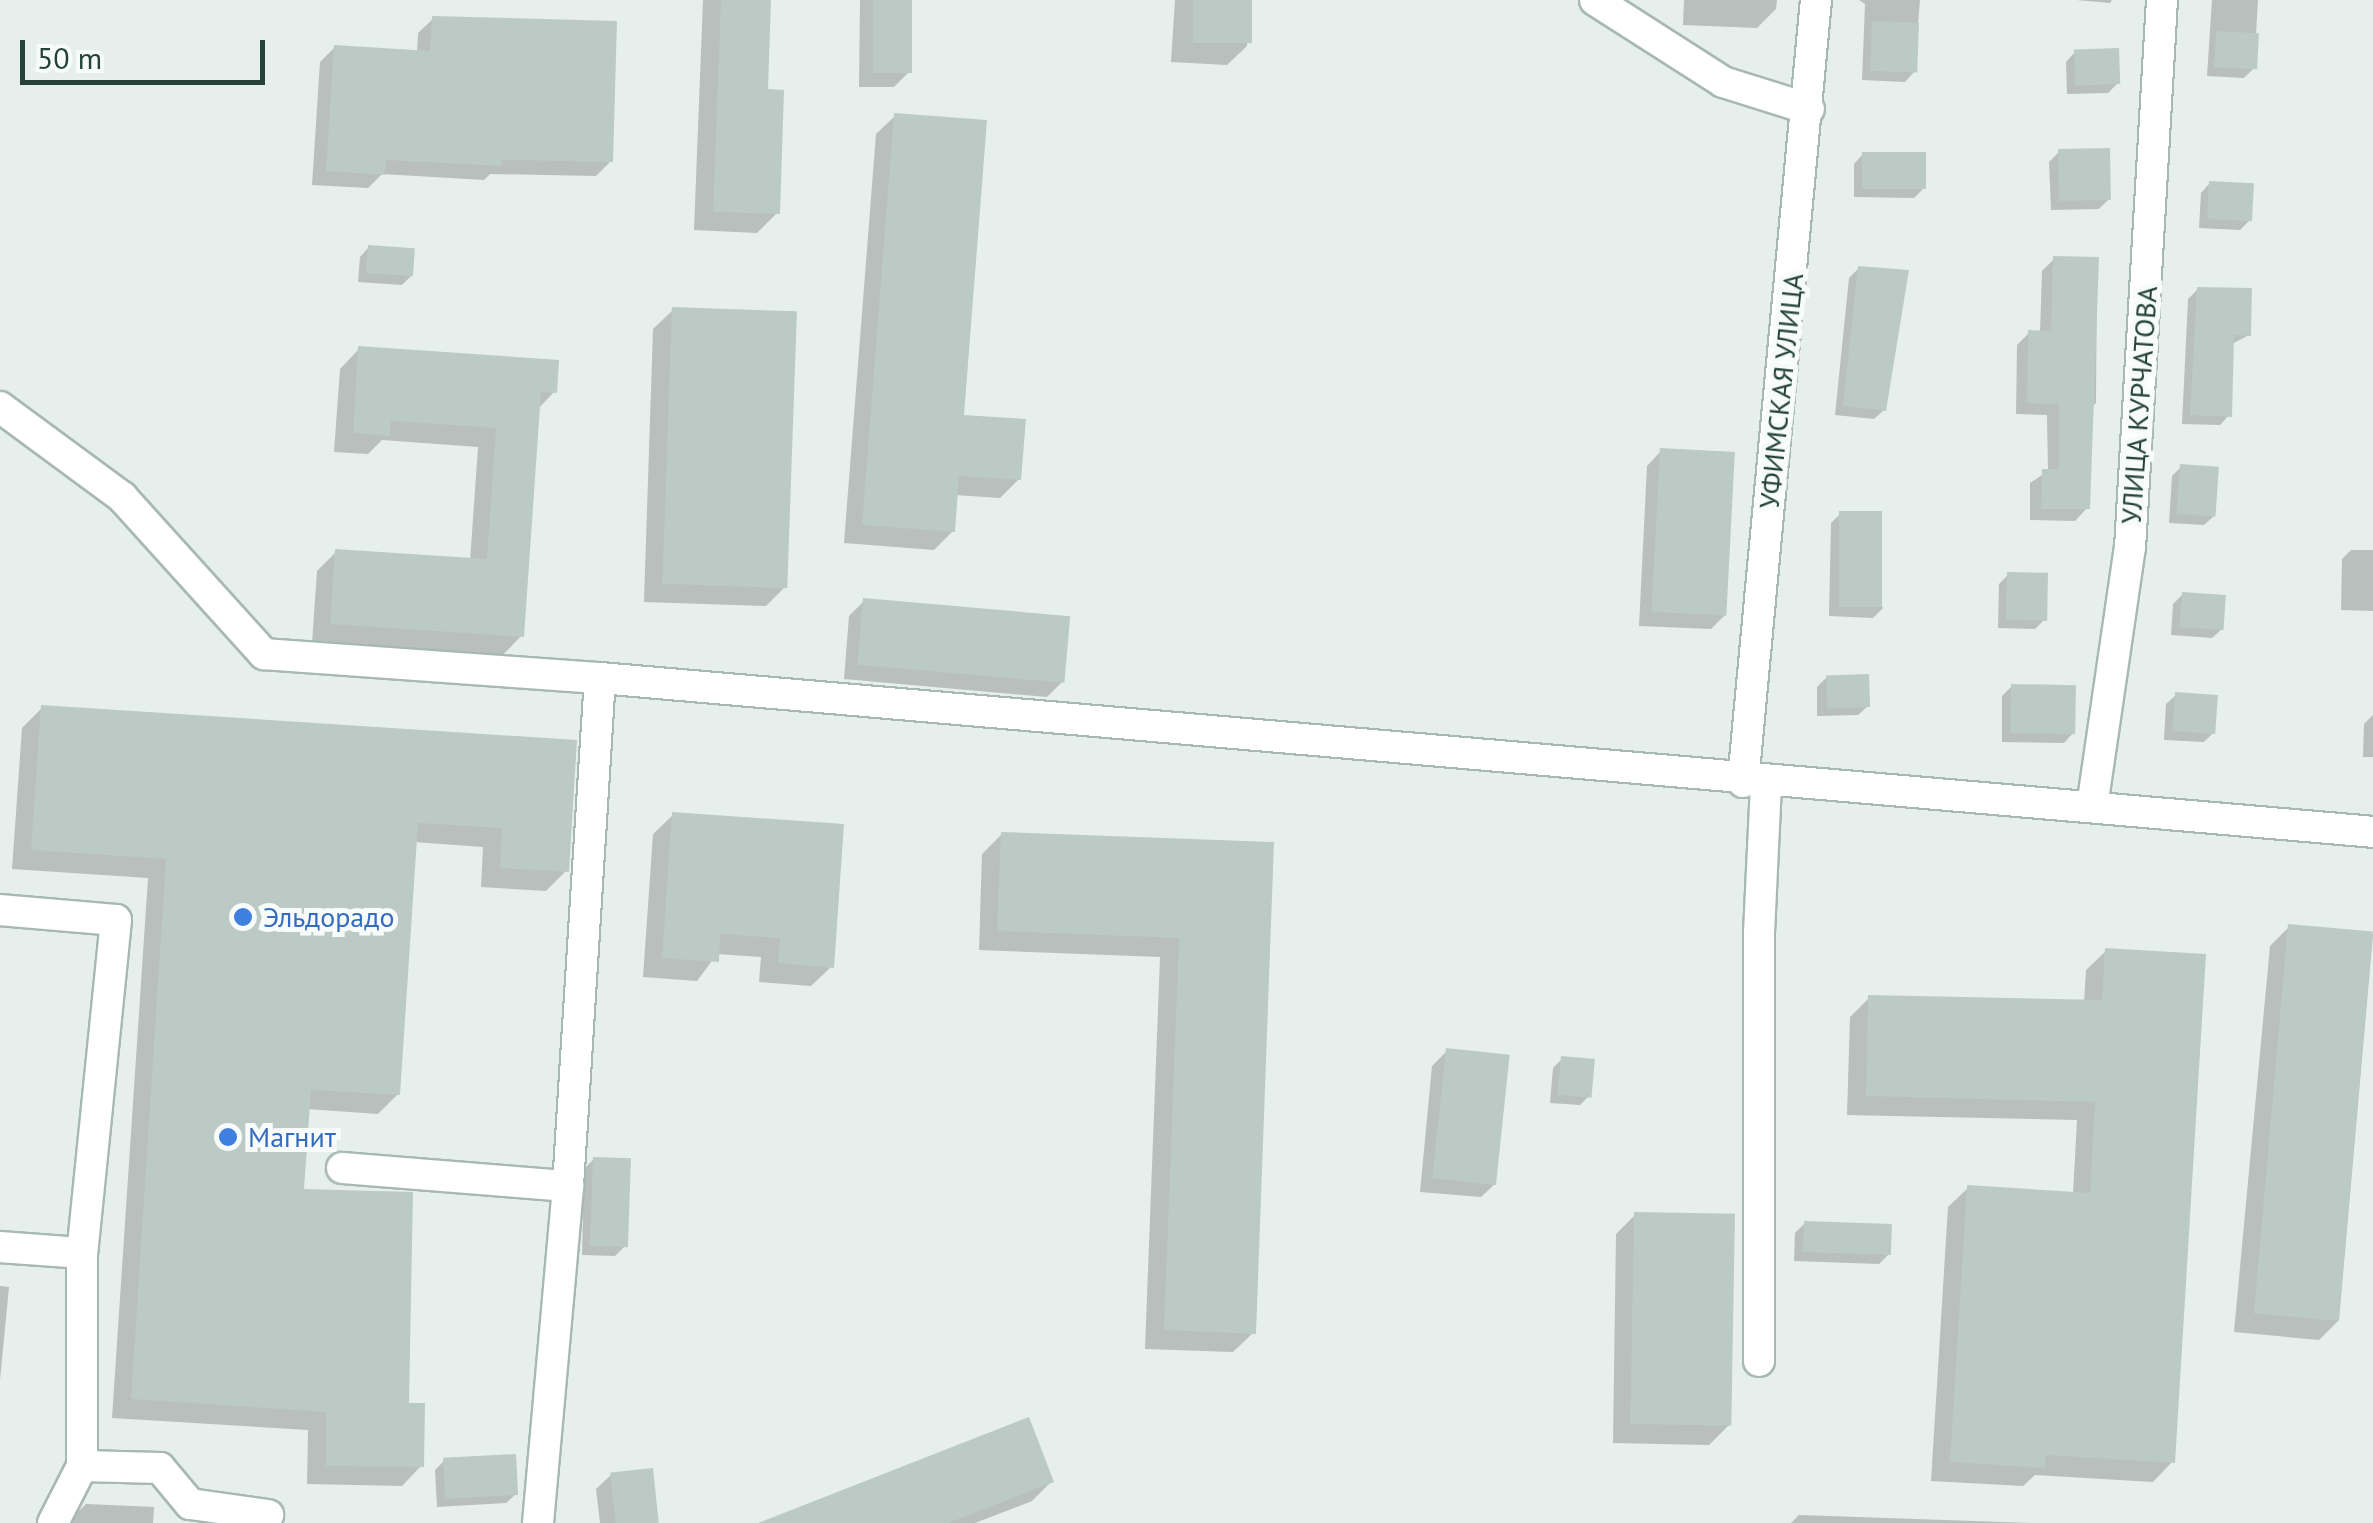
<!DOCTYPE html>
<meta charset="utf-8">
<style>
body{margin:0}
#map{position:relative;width:2373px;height:1523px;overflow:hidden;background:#e6efeb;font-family:"PT Sans",sans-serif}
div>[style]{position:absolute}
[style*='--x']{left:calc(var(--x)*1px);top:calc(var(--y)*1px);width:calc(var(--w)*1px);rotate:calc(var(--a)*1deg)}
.shadow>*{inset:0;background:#0003}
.building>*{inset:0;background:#bbcac4;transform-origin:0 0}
.roads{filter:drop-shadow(2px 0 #a8b8b2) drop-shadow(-2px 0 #a8b8b2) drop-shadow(0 2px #a8b8b2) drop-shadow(0 -2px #a8b8b2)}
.minor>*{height:30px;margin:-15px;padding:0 15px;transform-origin:15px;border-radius:15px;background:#fff}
.dots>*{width:28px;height:28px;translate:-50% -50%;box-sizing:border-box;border:5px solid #f7fbf9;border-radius:50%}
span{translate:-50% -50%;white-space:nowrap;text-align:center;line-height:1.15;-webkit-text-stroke:10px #f7fbf9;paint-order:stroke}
.street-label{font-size:28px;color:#24423a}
.shop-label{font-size:28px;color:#366cbe}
.left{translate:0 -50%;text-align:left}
.scale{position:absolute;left:20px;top:40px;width:245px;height:45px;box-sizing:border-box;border:5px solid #24423a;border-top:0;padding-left:12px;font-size:30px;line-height:35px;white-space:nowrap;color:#24423a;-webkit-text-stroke:8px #f7fbf9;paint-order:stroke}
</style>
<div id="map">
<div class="shadow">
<div style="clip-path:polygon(703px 0,768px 0,765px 92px,777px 213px,757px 233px,694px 230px)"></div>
<div style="clip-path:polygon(860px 0,910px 0,909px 72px,894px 87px,859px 87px)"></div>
<div style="clip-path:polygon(1175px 0,1250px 0,1247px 46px,1227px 65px,1171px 62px)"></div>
<div style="clip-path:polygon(1684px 0,1777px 0,1776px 9px,1757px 28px,1683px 25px)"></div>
<div style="clip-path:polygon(1859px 0,1920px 0,1914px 72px,1905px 82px,1862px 80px,1865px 4px)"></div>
<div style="clip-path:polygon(2076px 0,2112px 0,2110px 3px)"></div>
<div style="clip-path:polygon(2212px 0,2258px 0,2254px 68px,2244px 78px,2207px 76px)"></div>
<div style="clip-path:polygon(433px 19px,611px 161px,596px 176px,490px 174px,484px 180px,382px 174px,368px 188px,312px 185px,320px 62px,335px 47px,417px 53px,418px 33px)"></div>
<div style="clip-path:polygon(2075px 52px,2118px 83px,2108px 93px,2067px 94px,2066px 62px)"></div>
<div style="clip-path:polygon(895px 116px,962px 417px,1019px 479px,1000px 498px,956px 495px,953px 531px,934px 550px,844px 543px,876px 134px)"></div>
<div style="clip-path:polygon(2059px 152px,2109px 199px,2099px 209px,2051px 210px,2049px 162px)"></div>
<div style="clip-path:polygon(1863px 154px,1924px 188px,1914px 198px,1854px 197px,1854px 164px)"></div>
<div style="clip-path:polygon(2210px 183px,2250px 220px,2240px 230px,2199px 228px,2201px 193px)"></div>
<div style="clip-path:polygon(369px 247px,411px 276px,402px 285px,358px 282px,360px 257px)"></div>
<div style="clip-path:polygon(2054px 259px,2097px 260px,2096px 403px,2088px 411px,2087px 508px,2075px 521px,2030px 520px,2030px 483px,2048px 471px,2047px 415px,2016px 414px,2017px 345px,2029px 333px,2040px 333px,2042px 271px)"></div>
<div style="clip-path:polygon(1859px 268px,1884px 410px,1874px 419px,1835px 415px,1849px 278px)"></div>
<div style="clip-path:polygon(2198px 289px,2249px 335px,2232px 344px,2229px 415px,2220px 425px,2182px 424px,2188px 299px)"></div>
<div style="clip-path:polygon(673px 310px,785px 587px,766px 606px,644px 602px,653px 329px)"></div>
<div style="clip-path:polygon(359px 349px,554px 392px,537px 410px,521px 636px,502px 656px,312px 643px,317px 571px,336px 552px,470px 561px,478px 447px,382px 440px,368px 454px,334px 452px,340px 369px)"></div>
<div style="clip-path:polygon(1661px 451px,1726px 614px,1711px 629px,1639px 626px,1647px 466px)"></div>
<div style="clip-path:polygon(2181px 467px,2214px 516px,2204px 525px,2169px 523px,2172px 476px)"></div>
<div style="clip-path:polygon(1840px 514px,1883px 608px,1873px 618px,1829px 616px,1831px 523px)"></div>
<div style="clip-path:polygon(2351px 550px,2373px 550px,2373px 611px,2341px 610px,2342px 559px)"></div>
<div style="clip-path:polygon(2008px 575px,2045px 619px,2035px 629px,1998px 628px,1999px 584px)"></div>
<div style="clip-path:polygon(2182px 595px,2222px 629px,2212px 638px,2171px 635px,2173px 604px)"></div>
<div style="clip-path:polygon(864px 601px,1062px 682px,1047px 697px,844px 679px,849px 616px)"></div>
<div style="clip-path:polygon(1827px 677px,1868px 706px,1858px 715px,1817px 716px,1817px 687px)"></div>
<div style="clip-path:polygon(2012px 686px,2073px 733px,2064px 743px,2002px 742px,2002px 696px)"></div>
<div style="clip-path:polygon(2176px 695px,2214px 732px,2204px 742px,2164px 740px,2166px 704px)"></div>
<div style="clip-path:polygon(42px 708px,575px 743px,566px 871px,546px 891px,481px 887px,483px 847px,414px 842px,398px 1094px,378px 1114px,307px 1109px,301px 1191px,406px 1405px,421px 1466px,402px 1486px,307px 1484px,308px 1430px,112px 1418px,148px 878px,12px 869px,22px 728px)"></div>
<div style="clip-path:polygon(2373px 715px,2373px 757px,2363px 757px,2364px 724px)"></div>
<div style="clip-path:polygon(673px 815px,831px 967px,811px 986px,759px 982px,761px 957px,717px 954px,697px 981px,643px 977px,653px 834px)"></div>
<div style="clip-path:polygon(1002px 834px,1272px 844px,1253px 1333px,1233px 1352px,1145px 1349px,1160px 957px,979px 950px,982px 854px)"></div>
<div style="clip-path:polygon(2289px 927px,2373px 934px,2339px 1320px,2319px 1340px,2234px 1332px,2270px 946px)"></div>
<div style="clip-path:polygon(2106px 951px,2172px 1462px,2153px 1482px,2035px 1475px,2023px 1486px,1931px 1481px,1948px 1207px,1968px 1188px,2073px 1194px,2077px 1120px,1847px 1115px,1850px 1017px,1870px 997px,2084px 1003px,2086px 970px)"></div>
<div style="clip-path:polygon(1447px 1051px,1496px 1183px,1481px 1197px,1420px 1192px,1432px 1066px)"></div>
<div style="clip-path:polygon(1562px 1059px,1589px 1096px,1580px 1105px,1550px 1103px,1553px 1068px)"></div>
<div style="clip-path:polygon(594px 1159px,625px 1246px,615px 1256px,582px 1255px,584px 1169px)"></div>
<div style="clip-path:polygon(1636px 1214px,1729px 1425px,1709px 1445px,1613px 1443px,1616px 1234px)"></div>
<div style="clip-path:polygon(1805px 1223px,1889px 1254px,1879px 1264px,1794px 1261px,1795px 1233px)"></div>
<div style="clip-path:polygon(0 1286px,9px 1287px,0 1380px)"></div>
<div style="clip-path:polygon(445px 1460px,516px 1494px,506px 1503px,437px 1507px,435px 1470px)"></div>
<div style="clip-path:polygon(611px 1475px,656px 1523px,600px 1523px,596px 1489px)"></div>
<div style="clip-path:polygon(1051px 1482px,1032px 1501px,975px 1523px,759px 1523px)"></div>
<div style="clip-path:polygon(86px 1504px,154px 1507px,153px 1523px,67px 1523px)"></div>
<div style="clip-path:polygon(1799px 1515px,2032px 1523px,1791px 1523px)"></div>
</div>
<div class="building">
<div style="clip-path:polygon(721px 0,771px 0,768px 89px,784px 90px,780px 214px,713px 212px)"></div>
<div style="left:873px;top:0;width:39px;height:73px"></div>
<div style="left:1193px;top:0;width:59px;height:43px"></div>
<div style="clip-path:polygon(432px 16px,617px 21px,613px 162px,502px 160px,502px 166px,386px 160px,385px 175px,326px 171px,334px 45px,430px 51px)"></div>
<div style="left:1872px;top:21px;width:47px;height:50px;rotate:2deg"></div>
<div style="left:2216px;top:31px;width:43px;height:36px;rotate:3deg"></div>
<div style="left:2119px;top:48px;width:36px;height:45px;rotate:88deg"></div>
<div style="clip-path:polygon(894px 113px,987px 120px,964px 415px,1026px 419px,1021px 480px,959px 476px,955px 532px,862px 525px)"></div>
<div style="left:2110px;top:148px;width:52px;height:52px;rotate:89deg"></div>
<div style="left:1862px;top:152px;width:64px;height:37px"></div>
<div style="left:2209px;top:181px;width:45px;height:38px;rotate:3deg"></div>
<div style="left:368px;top:245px;width:47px;height:28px;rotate:4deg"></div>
<div style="clip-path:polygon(2053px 256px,2099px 257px,2090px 509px,2041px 509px,2042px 469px,2059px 469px,2059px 404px,2027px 403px,2028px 330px,2051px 331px)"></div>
<div style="clip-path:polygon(1858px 266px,1909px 270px,1886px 411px,1843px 406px)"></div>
<div style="clip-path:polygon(2197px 287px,2252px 288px,2251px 336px,2234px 335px,2232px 417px,2190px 415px)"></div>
<div style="left:672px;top:307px;width:125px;height:277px;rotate:2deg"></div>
<div style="clip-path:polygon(358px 346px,559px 360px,557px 393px,541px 392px,524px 637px,330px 624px,335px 549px,487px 559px,496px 428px,391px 421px,390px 436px,353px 433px)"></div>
<div style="left:1660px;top:448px;width:75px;height:164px;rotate:3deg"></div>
<div style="left:2180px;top:464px;width:39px;height:50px;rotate:4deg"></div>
<div style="left:1839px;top:511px;width:43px;height:96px"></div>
<div style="left:2007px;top:572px;width:41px;height:48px;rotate:1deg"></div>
<div style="left:2182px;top:592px;width:44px;height:35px;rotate:4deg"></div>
<div style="left:863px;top:598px;width:208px;height:67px;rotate:5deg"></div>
<div style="left:1869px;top:674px;width:33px;height:43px;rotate:88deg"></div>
<div style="left:2011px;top:684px;width:65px;height:49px;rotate:1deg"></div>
<div style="left:2175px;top:692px;width:43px;height:39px;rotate:4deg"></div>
<div style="clip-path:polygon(41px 705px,577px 740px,569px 872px,500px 868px,502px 828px,418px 823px,400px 1095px,311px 1090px,304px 1189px,413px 1192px,409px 1403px,425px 1403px,424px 1467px,326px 1466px,326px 1412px,131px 1399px,166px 859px,31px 850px)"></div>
<div style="clip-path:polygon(672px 812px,844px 824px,834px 968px,778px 963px,780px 938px,720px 934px,719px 962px,662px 958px)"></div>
<div style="clip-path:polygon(1001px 832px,1274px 842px,1256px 1334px,1164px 1330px,1179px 938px,997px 931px)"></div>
<div style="left:2288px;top:924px;width:85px;height:391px;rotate:5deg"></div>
<div style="clip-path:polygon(2105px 948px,2206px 954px,2175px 1463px,2046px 1455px,2045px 1468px,1950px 1462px,1967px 1185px,2090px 1193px,2095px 1102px,1866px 1096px,1868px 995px,2102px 1000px)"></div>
<div style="left:1446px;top:1048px;width:64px;height:131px;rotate:6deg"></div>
<div style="left:1561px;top:1056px;width:34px;height:39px;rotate:5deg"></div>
<div style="left:593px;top:1157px;width:38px;height:89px;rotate:2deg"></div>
<div style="left:1634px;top:1212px;width:101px;height:212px;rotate:1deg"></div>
<div style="left:1804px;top:1221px;width:88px;height:31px;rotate:2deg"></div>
<div style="clip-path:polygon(1029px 1417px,1054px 1482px,948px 1523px,758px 1523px)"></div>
<div style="left:516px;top:1454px;width:41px;height:73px;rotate:87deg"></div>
<div style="left:653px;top:1468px;width:55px;height:43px;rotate:84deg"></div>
</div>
<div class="roads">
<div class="minor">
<div style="--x:1595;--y:0;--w:152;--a:32.6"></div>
<div style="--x:1723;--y:82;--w:90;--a:17.4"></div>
<div style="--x:0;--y:407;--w:152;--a:36.4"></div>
<div style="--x:122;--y:497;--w:212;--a:47.9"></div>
<div style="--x:264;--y:654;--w:337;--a:4.1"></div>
<div style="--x:600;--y:678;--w:1780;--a:4.96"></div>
<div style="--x:1743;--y:782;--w:785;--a:-84.67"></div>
<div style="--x:2092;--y:807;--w:262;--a:-81.7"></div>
<div style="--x:2130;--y:548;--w:549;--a:-86.66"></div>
<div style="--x:0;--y:910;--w:116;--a:4.9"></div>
<div style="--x:116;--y:920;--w:335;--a:95.8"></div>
<div style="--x:82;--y:1253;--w:213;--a:90"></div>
<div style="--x:82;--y:1466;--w:78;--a:1.5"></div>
<div style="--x:160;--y:1468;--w:47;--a:50.2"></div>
<div style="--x:190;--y:1504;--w:79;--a:8"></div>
<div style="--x:342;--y:1168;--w:227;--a:4.6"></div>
<div style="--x:568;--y:1186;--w:509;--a:-86.4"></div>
<div style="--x:0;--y:1247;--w:82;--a:4.2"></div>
<div style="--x:1759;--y:1361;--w:428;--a:-90"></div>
<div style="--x:1759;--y:933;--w:149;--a:-87.3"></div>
<div style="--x:53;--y:1523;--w:64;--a:-63"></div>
<div style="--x:538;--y:1523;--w:338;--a:-84.9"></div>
</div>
</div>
<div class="dots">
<div style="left:243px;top:917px;background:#3f7fe0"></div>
<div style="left:228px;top:1137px;background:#3f7fe0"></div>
</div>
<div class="street-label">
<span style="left:1781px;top:391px;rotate:-84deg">УФИМСКАЯ УЛИЦА</span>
<span style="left:2139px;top:405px;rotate:-86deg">УЛИЦА КУРЧАТОВА</span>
</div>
<div class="shop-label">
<span class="left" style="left:263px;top:917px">Эльдорадо</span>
<span class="left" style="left:248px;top:1137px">Магнит</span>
</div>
<div class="scale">50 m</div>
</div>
